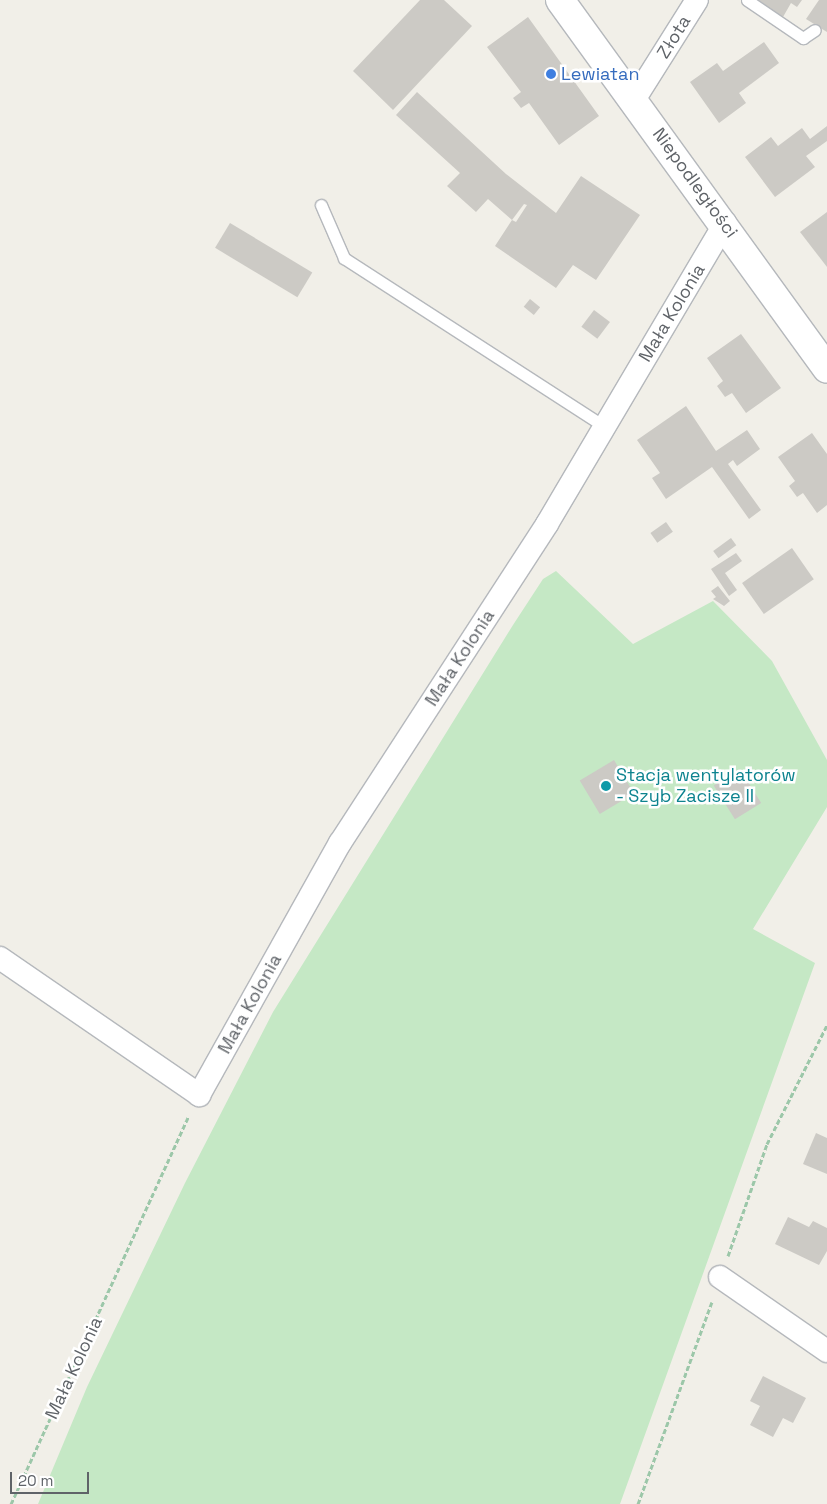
<!DOCTYPE html>
<meta charset="utf-8">
<style>
body{margin:0}
#map{position:relative;width:827px;height:1504px;overflow:hidden;background:#f1efe8;font-family:"Space Grotesk",sans-serif}
div>[style]{position:absolute}
[style*='--x']{left:calc(var(--x)*1px);top:calc(var(--y)*1px);width:calc(var(--w)*1px);rotate:calc(var(--a)*1deg)}
.green>*{inset:0;background:#c5e8c5}
.building>*{inset:0;background:#cccac5;transform-origin:0 0}
.path>*{height:3px;margin-top:-1.5px;transform-origin:0;background:repeating-linear-gradient(90deg,#9cc7a9 0 5px,transparent 0 7.5px)}
.roads{filter:drop-shadow(1px 0 #b5b8bc) drop-shadow(-1px 0 #b5b8bc) drop-shadow(0 1px #b5b8bc) drop-shadow(0 -1px #b5b8bc)}
.service>*{height:11px;margin:-5.5px;padding:0 5.5px;transform-origin:5.5px;border-radius:5.5px;background:#fff}
.minor>*{height:22px;margin:-11px;padding:0 11px;transform-origin:11px;border-radius:11px;background:#fff}
.tertiary>*{height:28px;margin:-14px;padding:0 14px;transform-origin:14px;border-radius:14px;background:#fff}
.dots>*{width:14px;height:14px;translate:-50% -50%;box-sizing:border-box;border:2px solid #fff;border-radius:50%}
span{translate:-50% -50%;white-space:nowrap;text-align:center;line-height:1.15;-webkit-text-stroke:5px #fff;paint-order:stroke}
.street-label{font-size:18px;color:#5f6368}
.shop-label{font-size:18px;color:#366cbe}
.left{translate:0 -50%;text-align:left}
.culture-label{font-size:18px;color:#0d838f}
.scale{position:absolute;left:10px;top:1472px;width:79px;height:22px;box-sizing:border-box;border:2px solid #5f6368;border-top:0;padding-left:6px;font-size:15px;line-height:18px;white-space:nowrap;color:#5f6368;-webkit-text-stroke:4px #fff;paint-order:stroke}
</style>
<div id="map">
<div class="green">
<div style="clip-path:polygon(556px 571px,633px 644px,713px 601px,772px 661px,827px 760px,827px 807px,753px 929px,815px 963px,620px 1504px,38px 1504px,87px 1387px,185px 1183px,273px 1012px,513px 625px,543px 579px)"></div>
</div>
<div class="building">
<div style="clip-path:polygon(420px 0,444px 0,472px 26px,393px 110px,353px 71px)"></div>
<div style="clip-path:polygon(756px 0,802px 0,797px 7px,791px 3px,783px 17px)"></div>
<div style="clip-path:polygon(819px 0,827px 0,827px 32px,806px 19px)"></div>
<div style="clip-path:polygon(528px 17px,599px 116px,559px 145px,529px 103px,521px 108px,513px 98px,521px 92px,487px 47px)"></div>
<div style="clip-path:polygon(764px 42px,779px 63px,739px 93px,746px 103px,719px 123px,690px 82px,717px 63px,723px 71px)"></div>
<div style="clip-path:polygon(evenodd,417px 92px,506px 174px,556px 213px,581px 176px,640px 215px,596px 280px,573px 265px,556px 288px,495px 246px,512px 220px,488px 199px,476px 212px,447px 186px,460px 173px,396px 115px,417px 92px,524px 204px,527px 205px,516px 222px,512px 220px,524px 204px)"></div>
<div style="clip-path:polygon(827px 126px,827px 141px,806px 156px,815px 167px,775px 197px,745px 157px,771px 137px,778px 146px,802px 128px,810px 139px)"></div>
<div style="clip-path:polygon(827px 212px,827px 267px,800px 232px)"></div>
<div style="left:230px;top:223px;width:96px;height:29px;rotate:31deg"></div>
<div style="left:530px;top:299px;width:13px;height:10px;rotate:39deg"></div>
<div style="left:594px;top:310px;width:20px;height:21px;rotate:37deg"></div>
<div style="clip-path:polygon(741px 334px,781px 388px,746px 413px,732px 393px,725px 397px,717px 386px,723px 381px,707px 358px)"></div>
<div style="clip-path:polygon(686px 406px,716px 451px,747px 430px,760px 449px,737px 466px,733px 460px,728px 464px,761px 510px,749px 519px,712px 467px,666px 499px,652px 478px,660px 473px,637px 440px)"></div>
<div style="clip-path:polygon(812px 433px,827px 454px,827px 505px,817px 513px,803px 493px,797px 497px,789px 486px,795px 481px,778px 457px)"></div>
<div style="left:666px;top:522px;width:12px;height:19px;rotate:55deg"></div>
<div style="left:731px;top:538px;width:9px;height:22px;rotate:54deg"></div>
<div style="left:792px;top:548px;width:38px;height:61px;rotate:55deg"></div>
<div style="clip-path:polygon(736px 553px,742px 561px,725px 573px,737px 590px,729px 596px,711px 569px)"></div>
<div style="clip-path:polygon(718px 586px,730px 601px,724px 606px,713px 599px,716px 597px,711px 591px)"></div>
<div style="left:614px;top:760px;width:39px;height:40px;rotate:59deg"></div>
<div style="left:740px;top:769px;width:40px;height:31px;rotate:58deg"></div>
<div style="clip-path:polygon(816px 1133px,827px 1138px,827px 1174px,803px 1164px)"></div>
<div style="clip-path:polygon(788px 1217px,809px 1227px,813px 1221px,827px 1228px,827px 1251px,819px 1265px,775px 1244px)"></div>
<div style="clip-path:polygon(763px 1376px,806px 1398px,793px 1423px,783px 1418px,773px 1437px,750px 1425px,760px 1406px,750px 1401px)"></div>
</div>
<div class="path">
<div style="--x:728;--y:1256;--w:119;--a:-70.8"></div>
<div style="--x:767;--y:1144;--w:133;--a:-63.2"></div>
<div style="--x:11;--y:1504;--w:427;--a:-65.4"></div>
<div style="--x:638;--y:1504;--w:215;--a:-69.9"></div>
</div>
<div class="roads">
<div class="service">
<div style="--x:747;--y:0;--w:68;--a:34.2"></div>
<div style="--x:803;--y:38;--w:14;--a:-34"></div>
<div style="--x:321;--y:205;--w:58;--a:66.5"></div>
<div style="--x:344;--y:258;--w:310;--a:32.9"></div>
</div>
<div class="minor">
<div style="--x:634;--y:100;--w:118;--a:-57.8"></div>
<div style="--x:0;--y:958;--w:242;--a:34.5"></div>
<div style="--x:199;--y:1095;--w:289;--a:-60.8"></div>
<div style="--x:340;--y:843;--w:380;--a:-57"></div>
<div style="--x:547;--y:524;--w:350;--a:-59.4"></div>
<div style="--x:720;--y:1277;--w:130;--a:34.7"></div>
</div>
<div class="tertiary">
<div style="--x:560;--y:0;--w:455;--a:54.1"></div>
</div>
</div>
<div class="dots">
<div style="left:551px;top:74px;background:#3f7fe0"></div>
<div style="left:606px;top:786px;background:#0f9aa8"></div>
</div>
<div class="street-label">
<span style="left:674px;top:37px;rotate:-58deg">Złota</span>
<span style="left:695px;top:183px;rotate:54deg">Niepodległości</span>
<span style="left:672px;top:313px;rotate:-59deg">Mała Kolonia</span>
<span style="left:460px;top:658px;rotate:-57deg">Mała Kolonia</span>
<span style="left:250px;top:1004px;rotate:-61deg">Mała Kolonia</span>
<span style="left:74px;top:1368px;rotate:-65deg">Mała Kolonia</span>
</div>
<div class="shop-label">
<span class="left" style="left:561px;top:74px">Lewiatan</span>
</div>
<div class="culture-label">
<span class="left" style="left:616px;top:786px">Stacja wentylatorów<br>- Szyb Zacisze II</span>
</div>
<div class="scale">20 m</div>
</div>
